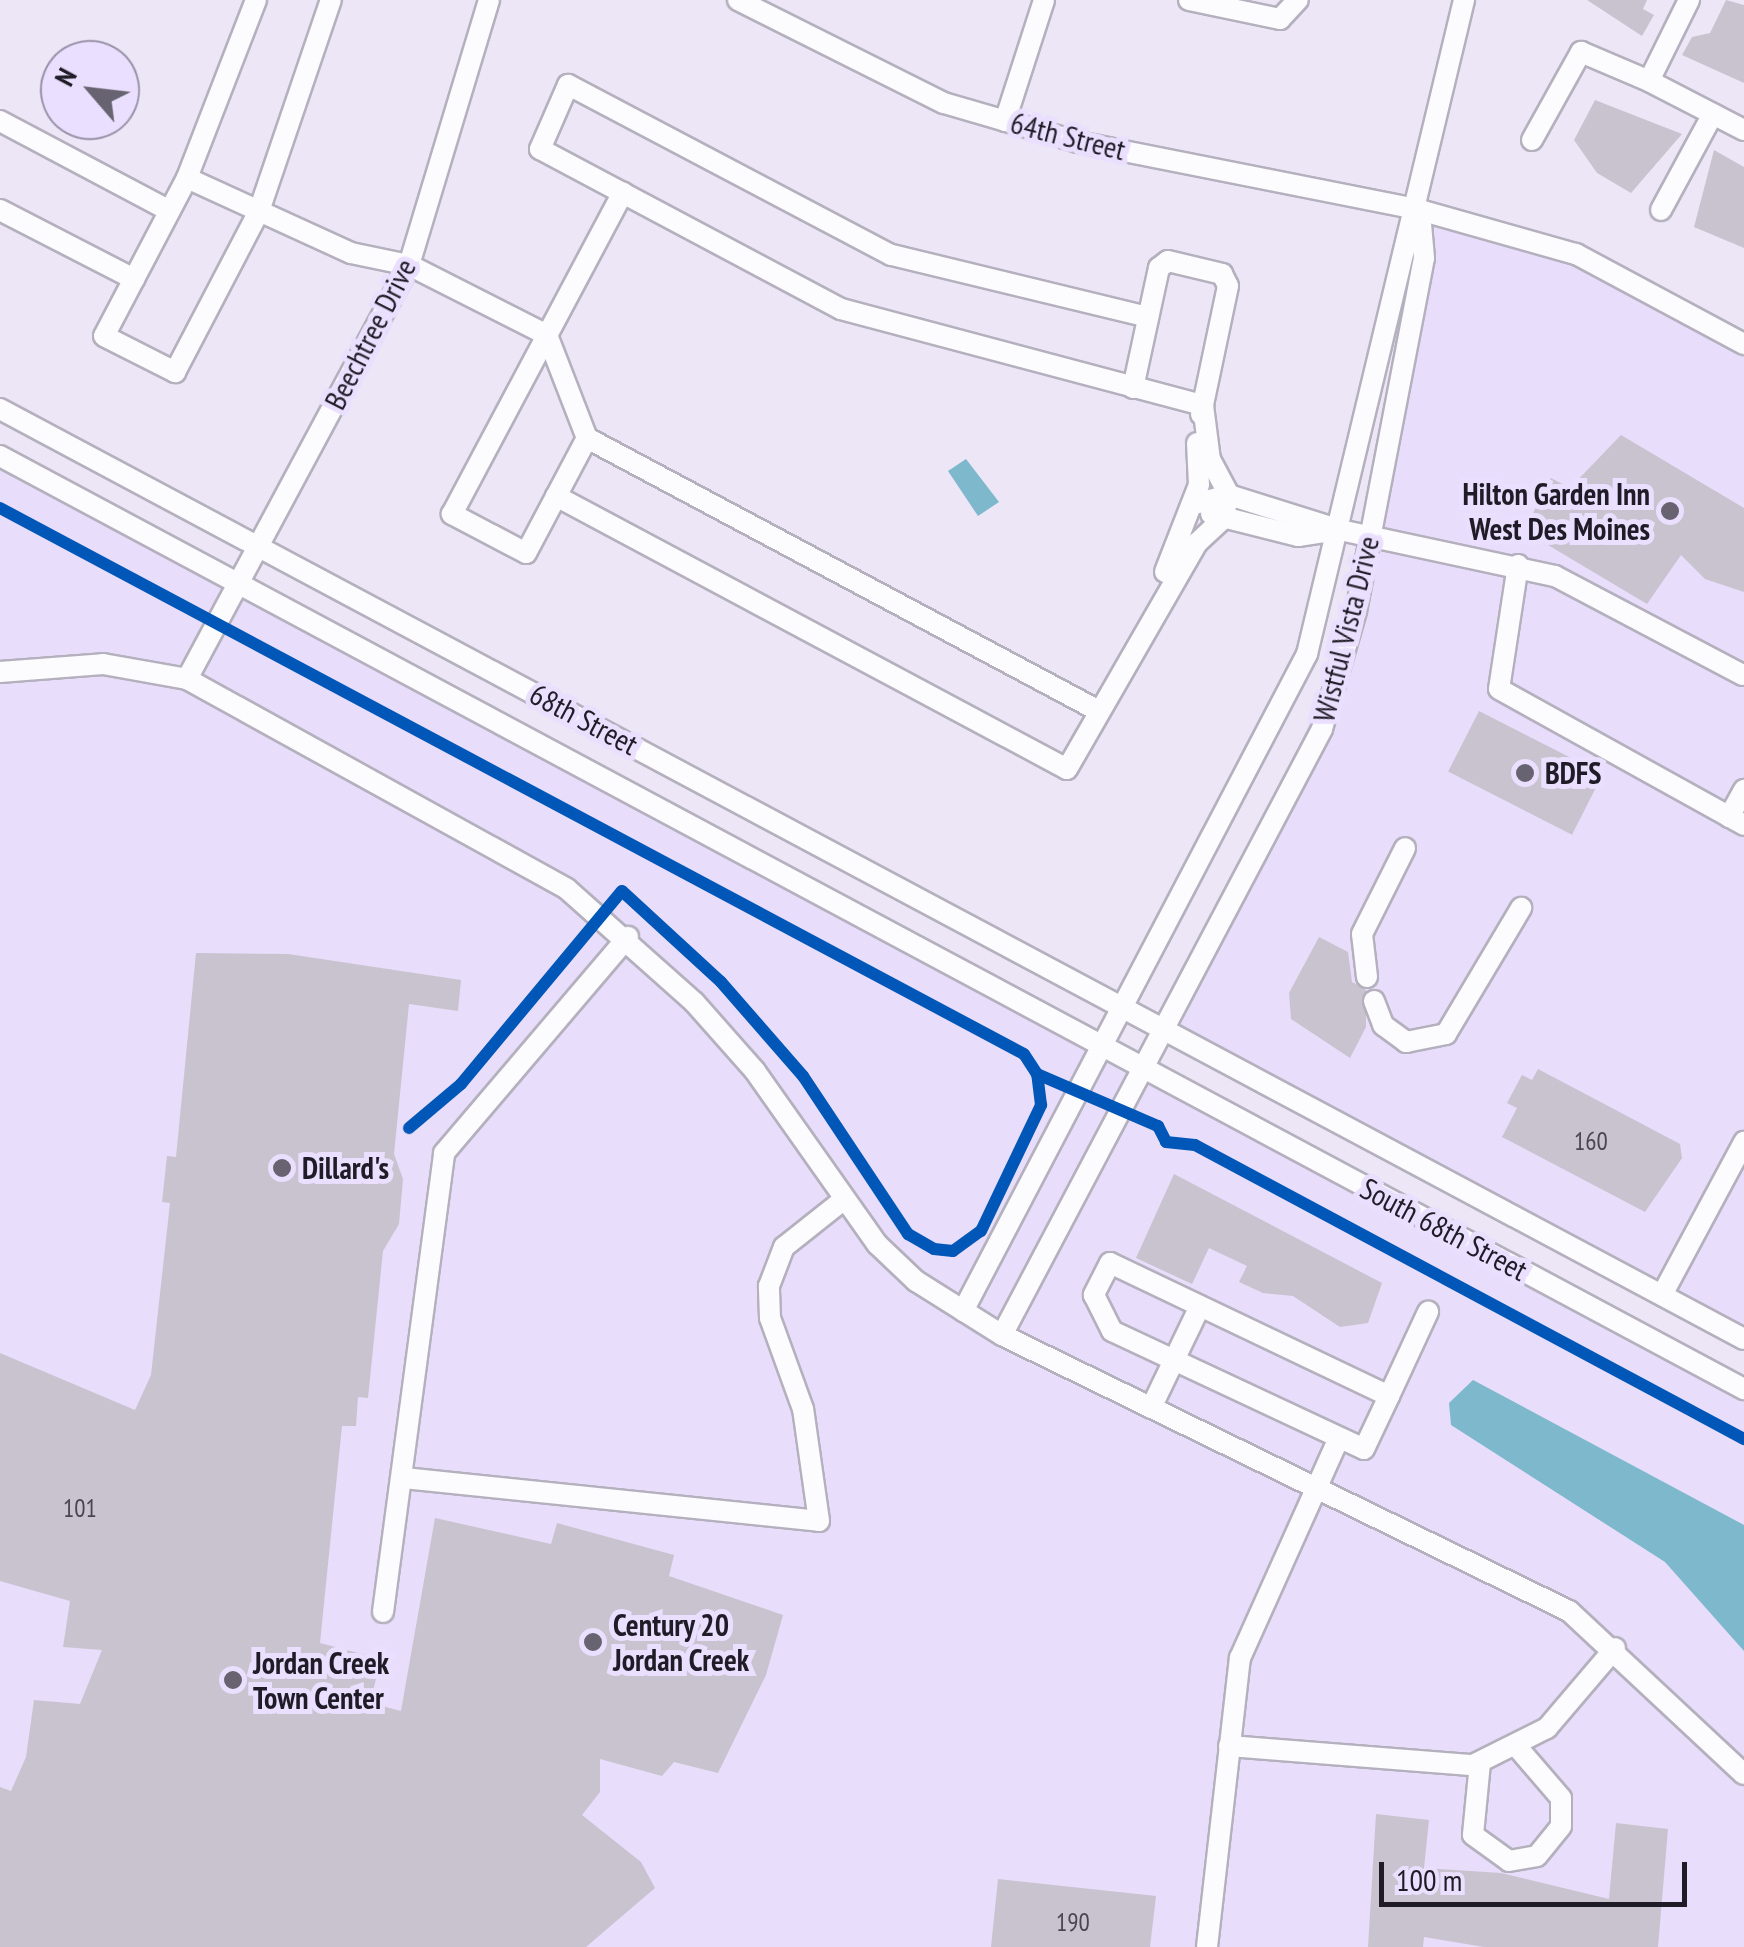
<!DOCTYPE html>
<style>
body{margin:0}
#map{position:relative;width:1744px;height:1947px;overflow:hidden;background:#ece6f7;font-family:"PT Sans Narrow",sans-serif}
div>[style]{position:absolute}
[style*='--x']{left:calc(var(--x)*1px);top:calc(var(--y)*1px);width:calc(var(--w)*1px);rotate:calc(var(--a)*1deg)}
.built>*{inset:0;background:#e8ddfa}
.water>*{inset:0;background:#7db8cc}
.building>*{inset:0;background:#c9c3d0;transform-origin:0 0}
.roads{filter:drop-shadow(2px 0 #b4b0bd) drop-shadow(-2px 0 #b4b0bd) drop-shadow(0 2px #b4b0bd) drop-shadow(0 -2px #b4b0bd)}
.minor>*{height:20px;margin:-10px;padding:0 10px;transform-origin:10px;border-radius:10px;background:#fcfbfe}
.cycleway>*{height:12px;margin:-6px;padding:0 6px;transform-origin:6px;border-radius:6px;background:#0057b8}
.dots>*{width:28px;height:28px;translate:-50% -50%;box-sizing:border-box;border:5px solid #eadffe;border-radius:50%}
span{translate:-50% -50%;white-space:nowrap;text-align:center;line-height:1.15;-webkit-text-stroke:10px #eadffe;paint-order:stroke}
.number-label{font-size:25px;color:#4a4651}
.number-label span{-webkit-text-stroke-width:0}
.street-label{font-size:30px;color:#201c27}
.poi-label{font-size:30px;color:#201c27;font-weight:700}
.right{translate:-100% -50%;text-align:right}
.left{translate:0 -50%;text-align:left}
.north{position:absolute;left:40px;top:40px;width:100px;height:100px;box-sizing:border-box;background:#eadffe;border:2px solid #9991a8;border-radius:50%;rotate:298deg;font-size:28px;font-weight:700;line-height:40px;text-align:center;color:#201c27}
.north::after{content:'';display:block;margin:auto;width:35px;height:45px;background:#676370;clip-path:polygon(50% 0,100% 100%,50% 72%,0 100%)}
.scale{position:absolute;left:1379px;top:1862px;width:308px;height:45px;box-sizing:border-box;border:5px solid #201c27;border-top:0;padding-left:12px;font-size:30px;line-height:35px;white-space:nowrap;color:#201c27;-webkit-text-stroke:8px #eadffe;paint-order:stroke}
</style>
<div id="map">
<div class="built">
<div style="clip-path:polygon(1420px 210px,1505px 232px,1744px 344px,1744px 1339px,1167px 1033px,1335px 667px,1424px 258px)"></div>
<div style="clip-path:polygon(0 456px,1744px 1389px,1744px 1947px,0 1947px)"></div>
</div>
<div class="water">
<div style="clip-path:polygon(966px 459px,999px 502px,978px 516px,948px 471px)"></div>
<div style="clip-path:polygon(1473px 1380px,1744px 1525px,1744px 1651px,1665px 1562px,1451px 1425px,1449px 1403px)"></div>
</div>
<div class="building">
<div style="clip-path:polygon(1587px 0,1647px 0,1643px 9px,1654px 15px,1642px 36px)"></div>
<div style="clip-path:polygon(1726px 0,1744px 5px,1744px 83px,1682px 55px,1692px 37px,1710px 33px)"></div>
<div style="clip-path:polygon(1595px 100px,1682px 134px,1631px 193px,1597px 173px,1574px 140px)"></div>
<div style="clip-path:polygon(1714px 150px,1744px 167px,1744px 248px,1694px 227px)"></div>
<div style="clip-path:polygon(1621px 435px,1744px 508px,1744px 592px,1705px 579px,1681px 555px,1647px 604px,1548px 545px,1555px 532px,1530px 519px,1551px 478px,1570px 488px)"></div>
<div style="left:1479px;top:711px;width:139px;height:68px;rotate:27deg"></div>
<div style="clip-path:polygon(1319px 937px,1348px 952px,1352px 982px,1366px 990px,1366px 1027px,1350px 1058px,1291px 1019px,1289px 993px)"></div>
<div style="clip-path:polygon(196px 953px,288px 954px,461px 980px,458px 1011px,409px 1004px,394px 1154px,403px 1179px,399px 1224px,383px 1251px,368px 1398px,358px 1397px,356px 1426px,342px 1426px,320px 1643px,381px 1659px,370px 1703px,401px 1711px,435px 1518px,551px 1544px,557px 1523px,674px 1555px,669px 1576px,783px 1615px,766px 1675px,718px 1773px,674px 1762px,662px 1776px,600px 1759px,600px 1792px,582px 1815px,641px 1862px,655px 1888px,586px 1947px,0 1947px,0 1787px,11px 1791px,26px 1757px,34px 1700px,80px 1704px,102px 1650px,63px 1647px,70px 1601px,0 1581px,0 1353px,135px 1410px,151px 1375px,170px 1203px,162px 1202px,167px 1156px,176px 1157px)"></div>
<div style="clip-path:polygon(1538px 1069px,1680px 1144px,1682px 1158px,1645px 1212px,1502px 1137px,1517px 1108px,1507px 1103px,1522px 1075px,1532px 1080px)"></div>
<div style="clip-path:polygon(1174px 1174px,1382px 1283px,1368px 1323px,1340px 1327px,1293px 1296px,1263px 1293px,1239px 1282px,1247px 1266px,1209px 1248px,1192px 1284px,1136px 1258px)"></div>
<div style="clip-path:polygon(1376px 1814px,1429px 1820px,1424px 1868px,1501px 1873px,1609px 1899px,1616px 1823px,1668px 1829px,1658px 1947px,1484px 1947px,1424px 1937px,1423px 1947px,1368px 1947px)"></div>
<div style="clip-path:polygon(998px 1879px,1156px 1896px,1150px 1947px,991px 1947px)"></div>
</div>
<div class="roads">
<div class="minor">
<div style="--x:256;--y:0;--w:191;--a:111.2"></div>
<div style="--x:187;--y:178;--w:178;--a:117.7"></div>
<div style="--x:104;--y:336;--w:80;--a:26.9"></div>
<div style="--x:175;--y:372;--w:182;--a:-62.4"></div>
<div style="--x:259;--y:211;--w:223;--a:-71.2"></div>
<div style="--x:738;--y:0;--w:230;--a:26.6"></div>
<div style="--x:944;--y:103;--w:140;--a:16.2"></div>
<div style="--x:1078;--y:142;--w:349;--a:11.2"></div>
<div style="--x:1420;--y:210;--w:162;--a:15.8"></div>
<div style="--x:1576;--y:254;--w:191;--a:28.2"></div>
<div style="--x:1189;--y:0;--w:93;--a:11.8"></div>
<div style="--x:1280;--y:19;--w:26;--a:-47"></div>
<div style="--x:1689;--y:0;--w:90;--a:116.3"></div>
<div style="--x:1649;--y:81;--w:107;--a:27.3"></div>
<div style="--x:0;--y:121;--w:192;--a:27.9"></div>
<div style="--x:1005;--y:121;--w:127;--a:-72.1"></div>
<div style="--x:1532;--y:140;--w:101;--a:-60.9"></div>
<div style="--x:1581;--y:52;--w:74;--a:23.1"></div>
<div style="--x:187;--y:178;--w:180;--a:24.6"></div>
<div style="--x:351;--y:253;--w:59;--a:11.7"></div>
<div style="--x:409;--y:265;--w:155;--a:26.9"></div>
<div style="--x:547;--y:335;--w:110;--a:68.8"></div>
<div style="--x:587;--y:438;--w:580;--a:28.07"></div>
<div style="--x:0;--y:210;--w:151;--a:27.2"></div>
<div style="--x:1661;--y:210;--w:109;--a:-61.6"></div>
<div style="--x:1148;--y:317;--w:264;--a:-166.4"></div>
<div style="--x:891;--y:255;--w:365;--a:-152.2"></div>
<div style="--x:568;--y:85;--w:70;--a:113.6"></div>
<div style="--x:540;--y:149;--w:341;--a:28"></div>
<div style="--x:841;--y:309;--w:375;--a:14.9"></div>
<div style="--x:1133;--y:388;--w:123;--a:-77.8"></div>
<div style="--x:1159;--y:268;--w:11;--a:-38"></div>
<div style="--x:1168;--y:261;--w:56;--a:13.5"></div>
<div style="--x:1222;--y:274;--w:13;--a:63"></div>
<div style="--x:1228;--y:286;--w:131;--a:101.9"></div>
<div style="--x:0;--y:409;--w:1976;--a:28.07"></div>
<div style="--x:587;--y:438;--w:130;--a:117.9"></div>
<div style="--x:526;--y:553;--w:84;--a:-152.2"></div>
<div style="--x:452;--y:514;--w:364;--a:-62"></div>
<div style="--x:0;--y:456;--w:1978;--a:28.15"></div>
<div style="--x:556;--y:496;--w:579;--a:28.11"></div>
<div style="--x:1067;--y:769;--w:261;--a:-60.1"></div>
<div style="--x:1197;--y:543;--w:34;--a:-43"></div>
<div style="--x:1222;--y:520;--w:26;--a:-74"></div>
<div style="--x:1229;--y:495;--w:40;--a:-118"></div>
<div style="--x:1210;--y:460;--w:55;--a:-97.3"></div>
<div style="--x:1194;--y:504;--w:36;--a:-14"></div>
<div style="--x:1229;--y:495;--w:116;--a:17.5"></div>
<div style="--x:1340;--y:530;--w:220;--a:12.1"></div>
<div style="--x:1555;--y:576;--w:212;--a:27.8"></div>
<div style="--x:1211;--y:514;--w:90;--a:14.2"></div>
<div style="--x:1298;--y:536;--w:40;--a:-8.5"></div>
<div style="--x:1518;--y:565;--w:125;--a:98.7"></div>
<div style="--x:1499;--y:689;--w:280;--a:29"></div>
<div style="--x:1165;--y:572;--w:93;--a:-68.7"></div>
<div style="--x:1199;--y:485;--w:42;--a:-92.7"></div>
<div style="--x:0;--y:672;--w:103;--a:-4.4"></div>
<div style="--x:103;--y:664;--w:85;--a:10.1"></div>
<div style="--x:187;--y:679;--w:434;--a:28.9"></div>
<div style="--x:567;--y:889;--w:170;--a:41.7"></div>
<div style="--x:694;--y:1002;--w:92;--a:48.5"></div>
<div style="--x:755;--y:1071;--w:212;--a:54.8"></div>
<div style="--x:877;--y:1244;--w:54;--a:43.5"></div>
<div style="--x:916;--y:1281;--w:102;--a:32.1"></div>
<div style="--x:1002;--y:1335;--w:631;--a:25.96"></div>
<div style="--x:1569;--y:1611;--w:239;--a:43"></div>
<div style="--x:187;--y:679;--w:470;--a:-61.8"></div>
<div style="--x:409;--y:265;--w:277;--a:-73.2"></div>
<div style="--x:1729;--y:817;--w:31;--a:-61"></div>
<div style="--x:1367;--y:977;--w:43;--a:-96.6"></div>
<div style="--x:1362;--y:934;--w:96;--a:-63.4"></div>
<div style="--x:1374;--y:1001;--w:26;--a:69"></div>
<div style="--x:1383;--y:1025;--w:29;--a:36"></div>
<div style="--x:1406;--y:1042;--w:41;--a:-11.3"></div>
<div style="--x:1446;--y:1034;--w:147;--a:-59.2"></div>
<div style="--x:1662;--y:1295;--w:174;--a:-61.8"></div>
<div style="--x:963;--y:1311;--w:742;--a:-62.36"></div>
<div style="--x:1307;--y:654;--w:673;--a:-76.5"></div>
<div style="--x:1002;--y:1335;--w:685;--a:-62.16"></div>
<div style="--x:1322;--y:729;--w:123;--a:-73.9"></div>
<div style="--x:1356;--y:611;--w:359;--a:-79.1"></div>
<div style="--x:1424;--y:258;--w:46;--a:-95"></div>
<div style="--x:1389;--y:1396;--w:309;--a:-154.5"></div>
<div style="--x:1110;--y:1263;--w:36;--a:117"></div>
<div style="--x:1094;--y:1295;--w:40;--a:63.4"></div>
<div style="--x:1112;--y:1331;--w:278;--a:25.1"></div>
<div style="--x:1364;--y:1449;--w:59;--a:-64.7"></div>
<div style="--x:1389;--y:1396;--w:93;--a:-65.1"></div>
<div style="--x:1151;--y:1408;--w:113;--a:-64.3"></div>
<div style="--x:404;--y:1478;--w:417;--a:5.9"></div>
<div style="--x:819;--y:1521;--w:113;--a:-98.1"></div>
<div style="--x:803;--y:1409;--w:97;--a:-109.9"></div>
<div style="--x:770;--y:1318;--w:32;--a:-92"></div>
<div style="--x:769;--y:1286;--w:42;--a:-69"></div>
<div style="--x:784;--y:1247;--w:74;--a:-38.4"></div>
<div style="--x:383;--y:1612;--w:463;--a:-82.4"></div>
<div style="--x:444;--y:1153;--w:284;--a:-49.6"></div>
<div style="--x:1229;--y:1746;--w:245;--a:4.5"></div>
<div style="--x:1473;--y:1765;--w:83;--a:-26.6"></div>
<div style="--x:1547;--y:1728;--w:105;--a:-49.6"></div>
<div style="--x:1480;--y:1763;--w:72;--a:95.6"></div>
<div style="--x:1473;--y:1835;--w:44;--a:35.8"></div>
<div style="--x:1509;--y:1861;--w:28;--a:-10"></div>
<div style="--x:1537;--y:1856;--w:38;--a:-51"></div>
<div style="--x:1561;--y:1826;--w:28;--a:-90"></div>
<div style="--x:1561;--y:1798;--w:66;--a:-130.7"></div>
<div style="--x:1207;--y:1947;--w:291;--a:-83.5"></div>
<div style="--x:1240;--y:1658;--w:241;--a:-65.8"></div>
</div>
</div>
<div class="cycleway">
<div style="--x:0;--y:508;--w:1160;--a:28.07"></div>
<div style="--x:1024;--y:1054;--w:24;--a:57"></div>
<div style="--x:1037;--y:1074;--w:132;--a:23.3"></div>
<div style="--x:1158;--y:1126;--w:18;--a:63"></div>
<div style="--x:1166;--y:1142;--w:29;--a:6"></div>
<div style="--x:1195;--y:1145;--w:623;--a:28.17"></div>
<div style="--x:409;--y:1128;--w:68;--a:-40.2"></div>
<div style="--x:461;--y:1084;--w:251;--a:-50.2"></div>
<div style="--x:622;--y:891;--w:134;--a:42.6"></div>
<div style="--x:721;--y:982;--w:125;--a:48.9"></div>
<div style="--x:803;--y:1076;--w:190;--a:56.4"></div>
<div style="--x:908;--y:1234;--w:30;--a:30"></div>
<div style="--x:934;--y:1249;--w:19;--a:6"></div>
<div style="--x:953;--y:1251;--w:34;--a:-36"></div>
<div style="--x:981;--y:1231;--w:140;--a:-64.5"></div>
<div style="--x:1041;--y:1105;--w:31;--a:-97"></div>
</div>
<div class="dots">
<div style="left:1670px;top:511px;background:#676370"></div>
<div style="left:1525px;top:773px;background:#676370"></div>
<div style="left:282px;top:1168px;background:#676370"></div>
<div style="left:593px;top:1642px;background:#676370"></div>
<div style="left:233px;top:1680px;background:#676370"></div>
</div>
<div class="number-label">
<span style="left:1591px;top:1141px">160</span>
<span style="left:80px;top:1508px">101</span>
<span style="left:1073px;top:1922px">190</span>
</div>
<div class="street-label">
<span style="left:1068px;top:136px;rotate:14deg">64th Street</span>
<span style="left:370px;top:334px;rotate:-63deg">Beechtree Drive</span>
<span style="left:1346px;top:629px;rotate:-76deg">Wistful Vista Drive</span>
<span style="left:584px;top:719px;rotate:28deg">68th Street</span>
<span style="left:1444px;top:1229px;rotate:28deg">South 68th Street</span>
</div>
<div class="poi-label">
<span class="right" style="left:1650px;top:511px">Hilton Garden Inn<br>West Des Moines</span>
<span class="left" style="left:1545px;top:773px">BDFS</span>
<span class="left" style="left:302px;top:1168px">Dillard's</span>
<span class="left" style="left:613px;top:1642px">Century 20<br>Jordan Creek</span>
<span class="left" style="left:253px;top:1680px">Jordan Creek<br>Town Center</span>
</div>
<div class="north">N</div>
<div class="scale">100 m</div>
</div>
